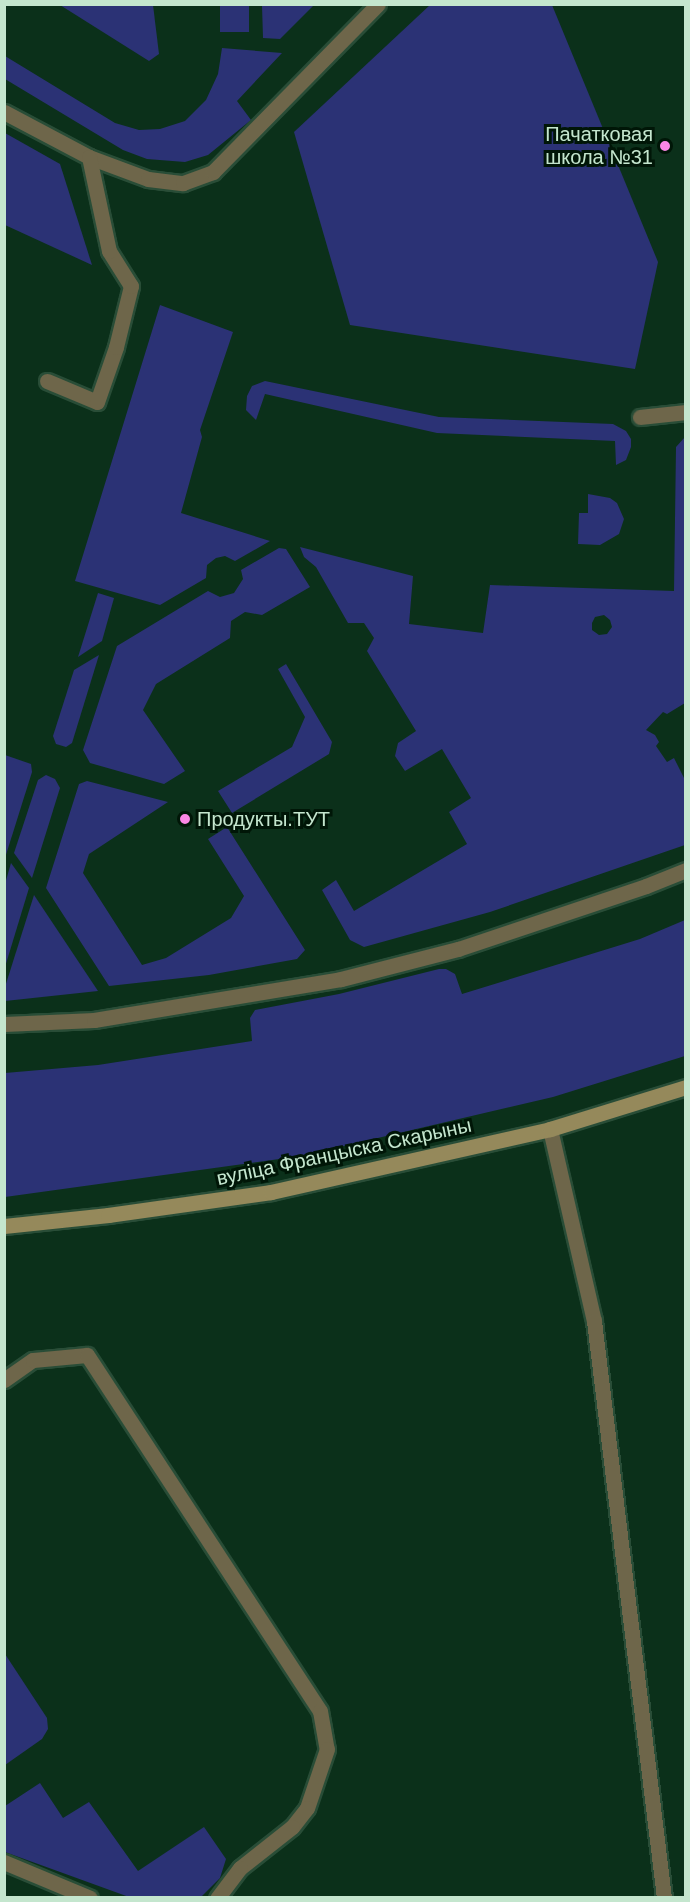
<!DOCTYPE html>
<meta charset="utf-8">
<style>
body{margin:0}
#map{position:relative;width:690px;height:1902px;overflow:hidden;background:#0b301a;font-family:Arial,sans-serif}
div>[style]{position:absolute}
[style*='--x']{left:calc(var(--x)*1px);top:calc(var(--y)*1px);width:calc(var(--w)*1px);rotate:calc(var(--a)*1deg)}
.green>*{inset:0;background:#2b3275;transform-origin:0 0}
.roads{filter:drop-shadow(2px 0 #294d37) drop-shadow(-2px 0 #294d37) drop-shadow(0 2px #294d37) drop-shadow(0 -2px #294d37)}
.lane>*{height:15px;margin:-7.5px;padding:0 7.5px;transform-origin:7.5px;border-radius:7.5px;background:#6e664a}
.secondary>*{height:15px;margin:-7.5px;padding:0 7.5px;transform-origin:7.5px;border-radius:7.5px;background:#95895b}
.dots>*{width:16px;height:16px;translate:-50% -50%;box-sizing:border-box;border:3px solid #001607;border-radius:50%}
span{translate:-50% -50%;white-space:nowrap;text-align:center;line-height:1.15;-webkit-text-stroke:6px #001607;paint-order:stroke}
.poi-label{font-size:20px;color:#c4e6ce}
.right{translate:-100% -50%;text-align:right}
.left{translate:0 -50%;text-align:left}
.street-label{font-size:20px;color:#c4e6ce}
.frame{position:absolute;inset:0;border:6px solid #c4e6ce;pointer-events:none}
</style>
<div id="map">
<div class="green">
<div style="clip-path:polygon(60px 5px,153px 5px,159px 54px,149px 61px)"></div>
<div style="left:220px;top:5px;width:29px;height:27px"></div>
<div style="clip-path:polygon(262px 5px,262px 4px,314px 5px,280px 39px,263px 38px)"></div>
<div style="clip-path:polygon(430px 5px,552px 5px,658px 262px,635px 369px,350px 325px,294px 132px)"></div>
<div style="clip-path:polygon(222px 48px,282px 53px,237px 101px,251px 120px,208px 155px,185px 162px,147px 159px,123px 150px,5px 79px,5px 56px,115px 123px,139px 130px,160px 129px,185px 121px,206px 100px,218px 74px)"></div>
<div style="clip-path:polygon(5px 133px,60px 164px,92px 265px,5px 225px)"></div>
<div style="clip-path:polygon(160px 305px,233px 332px,200px 430px,202px 437px,181px 513px,270px 541px,235px 561px,225px 556px,216px 558px,207px 565px,206px 578px,160px 605px,75px 581px)"></div>
<div style="clip-path:polygon(265px 381px,439px 417px,613px 424px,626px 431px,631px 439px,631px 447px,626px 460px,616px 465px,615px 441px,437px 433px,265px 394px,256px 420px,246px 410px,247px 396px,252px 386px)"></div>
<div style="clip-path:polygon(evenodd,685px 437px,685px 703px,667px 714px,663px 712px,646px 730px,655px 735px,659px 742px,656px 746px,667px 762px,674px 758px,685px 780px,685px 845px,490px 912px,364px 947px,350px 940px,322px 890px,336px 880px,354px 911px,467px 844px,449px 812px,471px 798px,442px 749px,405px 771px,395px 756px,398px 743px,416px 731px,367px 651px,374px 638px,364px 623px,348px 623px,316px 567px,304px 557px,300px 547px,413px 576px,409px 624px,483px 633px,490px 585px,674px 591px,676px 447px,685px 437px,604px 615px,610px 620px,612px 627px,607px 634px,599px 635px,592px 630px,592px 623px,595px 617px,604px 615px)"></div>
<div style="clip-path:polygon(588px 494px,610px 498px,617px 503px,624px 519px,619px 534px,600px 545px,578px 544px,579px 513px,576px 513px,588px 513px)"></div>
<div style="clip-path:polygon(279px 548px,286px 549px,310px 587px,262px 615px,245px 612px,231px 621px,230px 638px,156px 684px,143px 710px,185px 771px,164px 784px,90px 763px,83px 750px,117px 646px,208px 591px,220px 597px,234px 593px,243px 579px,241px 570px)"></div>
<div style="clip-path:polygon(98px 593px,114px 598px,102px 641px,78px 657px)"></div>
<div style="clip-path:polygon(99px 655px,72px 743px,66px 747px,56px 744px,53px 736px,74px 670px)"></div>
<div style="clip-path:polygon(286px 664px,332px 742px,329px 754px,232px 813px,218px 791px,292px 747px,305px 717px,278px 669px)"></div>
<div style="clip-path:polygon(5px 755px,31px 764px,32px 772px,5px 858px)"></div>
<div style="clip-path:polygon(46px 775px,55px 779px,60px 788px,32px 878px,14px 853px,38px 780px)"></div>
<div style="clip-path:polygon(87px 781px,168px 802px,89px 854px,83px 873px,142px 965px,166px 958px,231px 918px,244px 896px,208px 839px,227px 827px,305px 950px,297px 959px,209px 975px,109px 986px,46px 888px,79px 784px)"></div>
<div style="clip-path:polygon(11px 863px,29px 888px,5px 967px,5px 884px)"></div>
<div style="clip-path:polygon(34px 895px,98px 991px,5px 1001px,5px 987px)"></div>
<div style="clip-path:polygon(685px 920px,685px 1056px,553px 1097px,301px 1156px,5px 1197px,5px 1073px,98px 1065px,252px 1041px,250px 1018px,255px 1010px,339px 994px,439px 969px,446px 969px,455px 974px,462px 994px,640px 939px)"></div>
<div style="clip-path:polygon(5px 1654px,47px 1718px,48px 1729px,42px 1739px,5px 1765px)"></div>
<div style="clip-path:polygon(40px 1783px,63px 1818px,89px 1802px,138px 1871px,204px 1827px,226px 1859px,220px 1878px,201px 1897px,129px 1897px,5px 1852px,5px 1806px)"></div>
</div>
<div class="roads">
<div class="lane">
<div style="--x:4;--y:112;--w:96;--a:27.9"></div>
<div style="--x:89;--y:157;--w:63;--a:20.4"></div>
<div style="--x:148;--y:179;--w:35;--a:7"></div>
<div style="--x:183;--y:183;--w:32;--a:-20"></div>
<div style="--x:213;--y:172;--w:235;--a:-45.5"></div>
<div style="--x:47;--y:381;--w:54;--a:22.8"></div>
<div style="--x:97;--y:402;--w:58;--a:-70.9"></div>
<div style="--x:116;--y:347;--w:63;--a:-76.2"></div>
<div style="--x:131;--y:286;--w:41;--a:-122.2"></div>
<div style="--x:109;--y:251;--w:96;--a:-102"></div>
<div style="--x:640;--y:417;--w:46;--a:-6.2"></div>
<div style="--x:4;--y:1024;--w:90;--a:-2.5"></div>
<div style="--x:94;--y:1020;--w:250;--a:-9.4"></div>
<div style="--x:341;--y:979;--w:121;--a:-14.4"></div>
<div style="--x:458;--y:949;--w:198;--a:-18.5"></div>
<div style="--x:646;--y:886;--w:43;--a:-21.8"></div>
<div style="--x:550;--y:1129;--w:197;--a:77.1"></div>
<div style="--x:594;--y:1321;--w:581;--a:83.08"></div>
<div style="--x:4;--y:1380;--w:35;--a:-35"></div>
<div style="--x:33;--y:1360;--w:54;--a:-5.3"></div>
<div style="--x:87;--y:1355;--w:425;--a:56.8"></div>
<div style="--x:320;--y:1711;--w:39;--a:80"></div>
<div style="--x:327;--y:1749;--w:62;--a:108.7"></div>
<div style="--x:307;--y:1808;--w:24;--a:128"></div>
<div style="--x:292;--y:1827;--w:66;--a:141.7"></div>
<div style="--x:240;--y:1868;--w:38;--a:127"></div>
<div style="--x:4;--y:1862;--w:93;--a:22.7"></div>
</div>
<div class="secondary">
<div style="--x:4;--y:1226;--w:105;--a:-6"></div>
<div style="--x:108;--y:1215;--w:165;--a:-8"></div>
<div style="--x:271;--y:1192;--w:286;--a:-12.7"></div>
<div style="--x:550;--y:1129;--w:142;--a:-17.2"></div>
</div>
</div>
<div class="dots">
<div style="left:665px;top:146px;background:#fb87e5"></div>
<div style="left:185px;top:819px;background:#fb87e5"></div>
</div>
<div class="poi-label">
<span class="right" style="left:653px;top:146px">Пачатковая<br>школа №31</span>
<span class="left" style="left:197px;top:819px">Продукты.ТУТ</span>
</div>
<div class="street-label">
<span style="left:344px;top:1152px;rotate:-12deg">вуліца Францыска Скарыны</span>
</div>
<div class="frame"></div>
</div>
